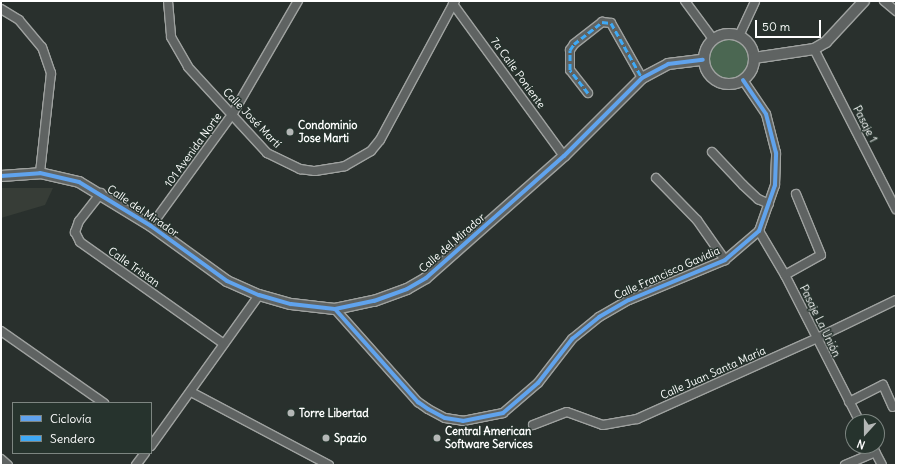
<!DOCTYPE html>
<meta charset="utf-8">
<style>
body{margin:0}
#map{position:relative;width:897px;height:466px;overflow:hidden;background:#29302d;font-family:Delius,sans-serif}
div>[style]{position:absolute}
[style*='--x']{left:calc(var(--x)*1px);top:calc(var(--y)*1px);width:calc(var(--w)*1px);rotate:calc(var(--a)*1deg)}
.built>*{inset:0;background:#373d37}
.green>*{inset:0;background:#4b6752}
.round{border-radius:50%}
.roads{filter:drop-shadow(1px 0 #9fa2a0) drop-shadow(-1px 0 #9fa2a0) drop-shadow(0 1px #9fa2a0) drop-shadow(0 -1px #9fa2a0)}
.minor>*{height:8px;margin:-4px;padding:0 4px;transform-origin:4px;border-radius:4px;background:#5f6362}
.tertiary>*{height:10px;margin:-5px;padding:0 5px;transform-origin:5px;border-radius:5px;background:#5f6362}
.tertiary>.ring{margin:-5px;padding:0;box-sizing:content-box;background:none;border:10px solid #5f6362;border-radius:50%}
.quiet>*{height:3px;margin-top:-1.5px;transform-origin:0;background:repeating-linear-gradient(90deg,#3fa9f5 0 6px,transparent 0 9px)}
.cycleway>*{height:4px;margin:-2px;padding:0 2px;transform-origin:2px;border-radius:2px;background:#60a3ed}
.dots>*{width:11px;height:11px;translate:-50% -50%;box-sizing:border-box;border:2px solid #26332d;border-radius:50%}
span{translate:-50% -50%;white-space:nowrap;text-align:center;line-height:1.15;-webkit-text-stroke:3px #26332d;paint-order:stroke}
.street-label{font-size:11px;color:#fff}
.poi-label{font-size:11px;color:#fff;font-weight:700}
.left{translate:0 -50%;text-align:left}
.frame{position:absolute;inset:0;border:2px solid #fff;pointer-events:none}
.legend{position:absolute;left:12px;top:402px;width:140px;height:52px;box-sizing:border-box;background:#26332d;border:1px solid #7d8581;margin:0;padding:5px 7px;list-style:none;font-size:12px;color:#fff}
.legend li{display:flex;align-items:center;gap:8px;height:20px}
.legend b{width:20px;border:1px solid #7d8581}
.north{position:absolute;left:845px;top:414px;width:40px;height:40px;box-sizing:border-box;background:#26332d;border:1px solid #7d8581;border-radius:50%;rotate:201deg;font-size:11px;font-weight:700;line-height:16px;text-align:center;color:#fff}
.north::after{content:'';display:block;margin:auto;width:14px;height:18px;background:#b4b7b6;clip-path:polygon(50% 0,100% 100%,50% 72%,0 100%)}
.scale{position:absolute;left:755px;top:20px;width:66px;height:18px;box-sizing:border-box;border:2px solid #fff;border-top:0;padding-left:5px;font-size:12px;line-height:14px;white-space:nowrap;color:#fff;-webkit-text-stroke:3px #26332d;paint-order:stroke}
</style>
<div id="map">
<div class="built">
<div style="clip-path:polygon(1px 188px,53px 188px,45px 205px,1px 218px)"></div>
</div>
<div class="green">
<div class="round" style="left:709px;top:39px;width:40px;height:40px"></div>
</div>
<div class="roads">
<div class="minor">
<div style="--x:168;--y:1;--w:36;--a:85"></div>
<div style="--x:171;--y:37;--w:34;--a:60"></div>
<div style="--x:188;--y:67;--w:117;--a:47.4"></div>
<div style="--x:267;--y:153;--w:37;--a:26"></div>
<div style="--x:300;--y:169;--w:15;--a:8"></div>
<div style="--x:315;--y:171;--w:30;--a:-9"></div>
<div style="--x:345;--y:166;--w:30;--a:-30"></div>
<div style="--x:371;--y:151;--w:14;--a:-51"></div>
<div style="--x:380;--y:140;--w:158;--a:-61.7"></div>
<div style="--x:685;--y:1;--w:47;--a:53.6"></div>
<div style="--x:884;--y:1;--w:16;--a:40"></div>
<div style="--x:453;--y:4;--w:188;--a:53.9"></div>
<div style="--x:1;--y:9;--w:21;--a:31"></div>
<div style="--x:19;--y:20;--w:35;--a:50"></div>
<div style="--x:42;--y:47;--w:28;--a:71"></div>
<div style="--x:51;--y:73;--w:101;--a:96.3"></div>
<div style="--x:739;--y:36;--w:38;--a:-65"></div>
<div style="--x:814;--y:49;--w:180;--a:62.9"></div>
<div style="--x:588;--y:93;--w:29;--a:-128"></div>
<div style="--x:570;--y:70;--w:20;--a:-90"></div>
<div style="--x:570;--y:50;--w:7;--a:-56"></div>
<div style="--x:574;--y:44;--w:36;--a:-38"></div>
<div style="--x:602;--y:22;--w:9;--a:6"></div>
<div style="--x:611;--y:23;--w:63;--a:60.6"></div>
<div style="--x:712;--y:152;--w:45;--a:46.8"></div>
<div style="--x:743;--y:185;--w:21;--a:43"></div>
<div style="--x:758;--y:199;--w:12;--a:24"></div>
<div style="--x:656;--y:178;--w:59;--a:45.7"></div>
<div style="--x:697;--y:220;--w:49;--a:55"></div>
<div style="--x:101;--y:193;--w:36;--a:128"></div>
<div style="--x:79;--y:221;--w:12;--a:110"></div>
<div style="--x:75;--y:232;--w:11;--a:63"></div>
<div style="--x:80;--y:242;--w:176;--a:35.3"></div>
<div style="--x:151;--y:226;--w:140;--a:-54"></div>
<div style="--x:233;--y:113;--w:129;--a:-59.9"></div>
<div style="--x:759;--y:231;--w:51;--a:59.4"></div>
<div style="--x:785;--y:275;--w:165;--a:63"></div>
<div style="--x:785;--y:275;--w:41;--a:-29.1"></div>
<div style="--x:821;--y:255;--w:66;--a:-112.3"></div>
<div style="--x:335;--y:309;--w:125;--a:48.3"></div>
<div style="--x:418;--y:402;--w:12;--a:35"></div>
<div style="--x:428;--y:409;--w:19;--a:28"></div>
<div style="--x:445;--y:418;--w:18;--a:9"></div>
<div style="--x:463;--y:421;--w:41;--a:-11.3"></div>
<div style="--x:503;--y:413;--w:46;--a:-40.6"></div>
<div style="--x:538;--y:383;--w:56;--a:-52.3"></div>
<div style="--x:572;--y:339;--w:35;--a:-39"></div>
<div style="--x:599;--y:317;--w:34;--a:-30"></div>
<div style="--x:629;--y:300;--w:104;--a:-22.6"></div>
<div style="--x:725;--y:260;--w:45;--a:-40.5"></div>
<div style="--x:759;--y:231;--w:49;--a:-70.8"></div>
<div style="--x:775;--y:185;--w:32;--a:-88"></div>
<div style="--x:776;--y:153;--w:40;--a:-104.4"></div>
<div style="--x:766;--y:114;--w:41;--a:-124.1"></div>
<div style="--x:1;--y:331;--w:126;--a:35"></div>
<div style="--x:191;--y:392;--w:156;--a:27.9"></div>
<div style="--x:849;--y:402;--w:38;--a:-27"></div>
<div style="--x:883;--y:385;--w:24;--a:66"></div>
<div style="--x:533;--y:425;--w:36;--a:-21"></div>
<div style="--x:567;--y:412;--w:38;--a:20"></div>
<div style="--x:603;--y:425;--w:35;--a:-10"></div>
<div style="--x:637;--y:419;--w:195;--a:-24.2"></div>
<div style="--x:815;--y:339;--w:90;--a:-25.7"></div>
<div style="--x:151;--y:446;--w:186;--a:-54.4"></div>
<div style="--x:872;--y:446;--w:21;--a:62"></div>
<div style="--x:1;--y:459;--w:9;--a:41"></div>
<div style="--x:136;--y:465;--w:15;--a:-53"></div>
<div style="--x:845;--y:465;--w:33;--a:-23"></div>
</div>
<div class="tertiary">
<div class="ring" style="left:704px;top:34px;width:40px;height:40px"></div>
<div style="--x:754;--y:58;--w:61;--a:-8.5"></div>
<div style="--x:814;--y:49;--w:14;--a:-30"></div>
<div style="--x:826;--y:42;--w:56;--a:-47.2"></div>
<div style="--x:1;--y:176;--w:39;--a:-4"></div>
<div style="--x:40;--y:173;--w:40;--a:13"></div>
<div style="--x:79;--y:182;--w:84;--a:31.4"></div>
<div style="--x:151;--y:226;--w:94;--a:35.9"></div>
<div style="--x:227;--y:281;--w:35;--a:24"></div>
<div style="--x:259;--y:295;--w:33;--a:16"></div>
<div style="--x:291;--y:304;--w:44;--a:6.5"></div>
<div style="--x:335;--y:309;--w:40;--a:-12"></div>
<div style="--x:374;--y:301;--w:35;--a:-20"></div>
<div style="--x:407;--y:289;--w:22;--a:-30"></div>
<div style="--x:426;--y:278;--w:184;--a:-41.5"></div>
<div style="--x:564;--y:156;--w:110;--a:-45"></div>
<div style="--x:642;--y:78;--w:30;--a:-28"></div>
<div style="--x:668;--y:64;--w:35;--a:-7"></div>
</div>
</div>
<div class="quiet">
<div style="--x:588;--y:93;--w:29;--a:-128"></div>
<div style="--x:570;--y:70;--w:20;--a:-90"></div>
<div style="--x:570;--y:50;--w:7;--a:-56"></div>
<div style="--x:574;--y:44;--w:36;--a:-38"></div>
<div style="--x:602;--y:22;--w:9;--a:6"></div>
<div style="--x:611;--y:23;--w:63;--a:60.6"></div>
</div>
<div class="cycleway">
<div style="--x:1;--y:176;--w:39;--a:-4"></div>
<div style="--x:40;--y:173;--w:40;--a:13"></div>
<div style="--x:79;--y:182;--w:84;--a:31.4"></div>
<div style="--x:151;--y:226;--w:94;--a:35.9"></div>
<div style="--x:227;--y:281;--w:35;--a:24"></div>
<div style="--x:259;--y:295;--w:33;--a:16"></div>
<div style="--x:291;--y:304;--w:44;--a:6.5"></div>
<div style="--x:335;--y:309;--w:40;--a:-12"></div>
<div style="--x:374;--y:301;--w:35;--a:-20"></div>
<div style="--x:407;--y:289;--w:22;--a:-30"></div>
<div style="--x:426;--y:278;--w:184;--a:-41.5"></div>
<div style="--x:564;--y:156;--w:110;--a:-45"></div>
<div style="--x:642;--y:78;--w:30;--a:-28"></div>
<div style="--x:668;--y:64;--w:35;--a:-7"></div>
<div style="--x:335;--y:309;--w:125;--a:48.3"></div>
<div style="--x:418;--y:402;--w:12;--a:35"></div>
<div style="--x:428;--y:409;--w:19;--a:28"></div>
<div style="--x:445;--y:418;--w:18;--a:9"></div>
<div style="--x:463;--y:421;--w:41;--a:-11.3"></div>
<div style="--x:503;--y:413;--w:46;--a:-40.6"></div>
<div style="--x:538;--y:383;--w:56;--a:-52.3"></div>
<div style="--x:572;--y:339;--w:35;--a:-39"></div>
<div style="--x:599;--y:317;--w:34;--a:-30"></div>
<div style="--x:629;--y:300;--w:104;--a:-22.6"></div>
<div style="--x:725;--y:260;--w:45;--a:-40.5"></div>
<div style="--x:759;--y:231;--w:49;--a:-70.8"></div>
<div style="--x:775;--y:185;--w:32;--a:-88"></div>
<div style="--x:776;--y:153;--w:40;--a:-104.4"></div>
<div style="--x:766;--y:114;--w:41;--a:-124.1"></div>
</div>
<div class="dots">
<div style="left:290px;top:132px;background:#b4b7b6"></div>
<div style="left:291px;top:413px;background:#b4b7b6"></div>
<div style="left:326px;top:438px;background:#b4b7b6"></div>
<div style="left:437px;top:438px;background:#b4b7b6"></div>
</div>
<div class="street-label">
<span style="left:518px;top:73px;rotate:54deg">7a Calle Poniente</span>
<span style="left:252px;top:118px;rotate:46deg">Calle José Martí</span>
<span style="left:865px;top:124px;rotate:63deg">Pasaje 1</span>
<span style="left:193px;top:150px;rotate:-54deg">101 Avenida Norte</span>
<span style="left:143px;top:211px;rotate:34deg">Calle del Mirador</span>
<span style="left:452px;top:243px;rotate:-41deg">Calle del Mirador</span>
<span style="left:134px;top:267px;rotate:35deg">Calle Tristan</span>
<span style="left:667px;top:273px;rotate:-24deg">Calle Francisco Gavidia</span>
<span style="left:820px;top:321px;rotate:64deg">Pasaje La Unión</span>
<span style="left:713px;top:373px;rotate:-24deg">Calle Juan Santa María</span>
</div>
<div class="poi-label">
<span class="left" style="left:298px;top:132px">Condominio<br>Jose Marti</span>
<span class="left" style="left:299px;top:413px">Torre Libertad</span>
<span class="left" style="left:445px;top:438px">Central American<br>Software Services</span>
<span class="left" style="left:334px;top:438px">Spazio</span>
</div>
<div class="frame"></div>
<ul class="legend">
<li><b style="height:5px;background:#60a3ed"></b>Ciclovía</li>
<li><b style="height:5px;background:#3fa9f5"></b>Sendero</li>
</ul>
<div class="north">N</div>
<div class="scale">50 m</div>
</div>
